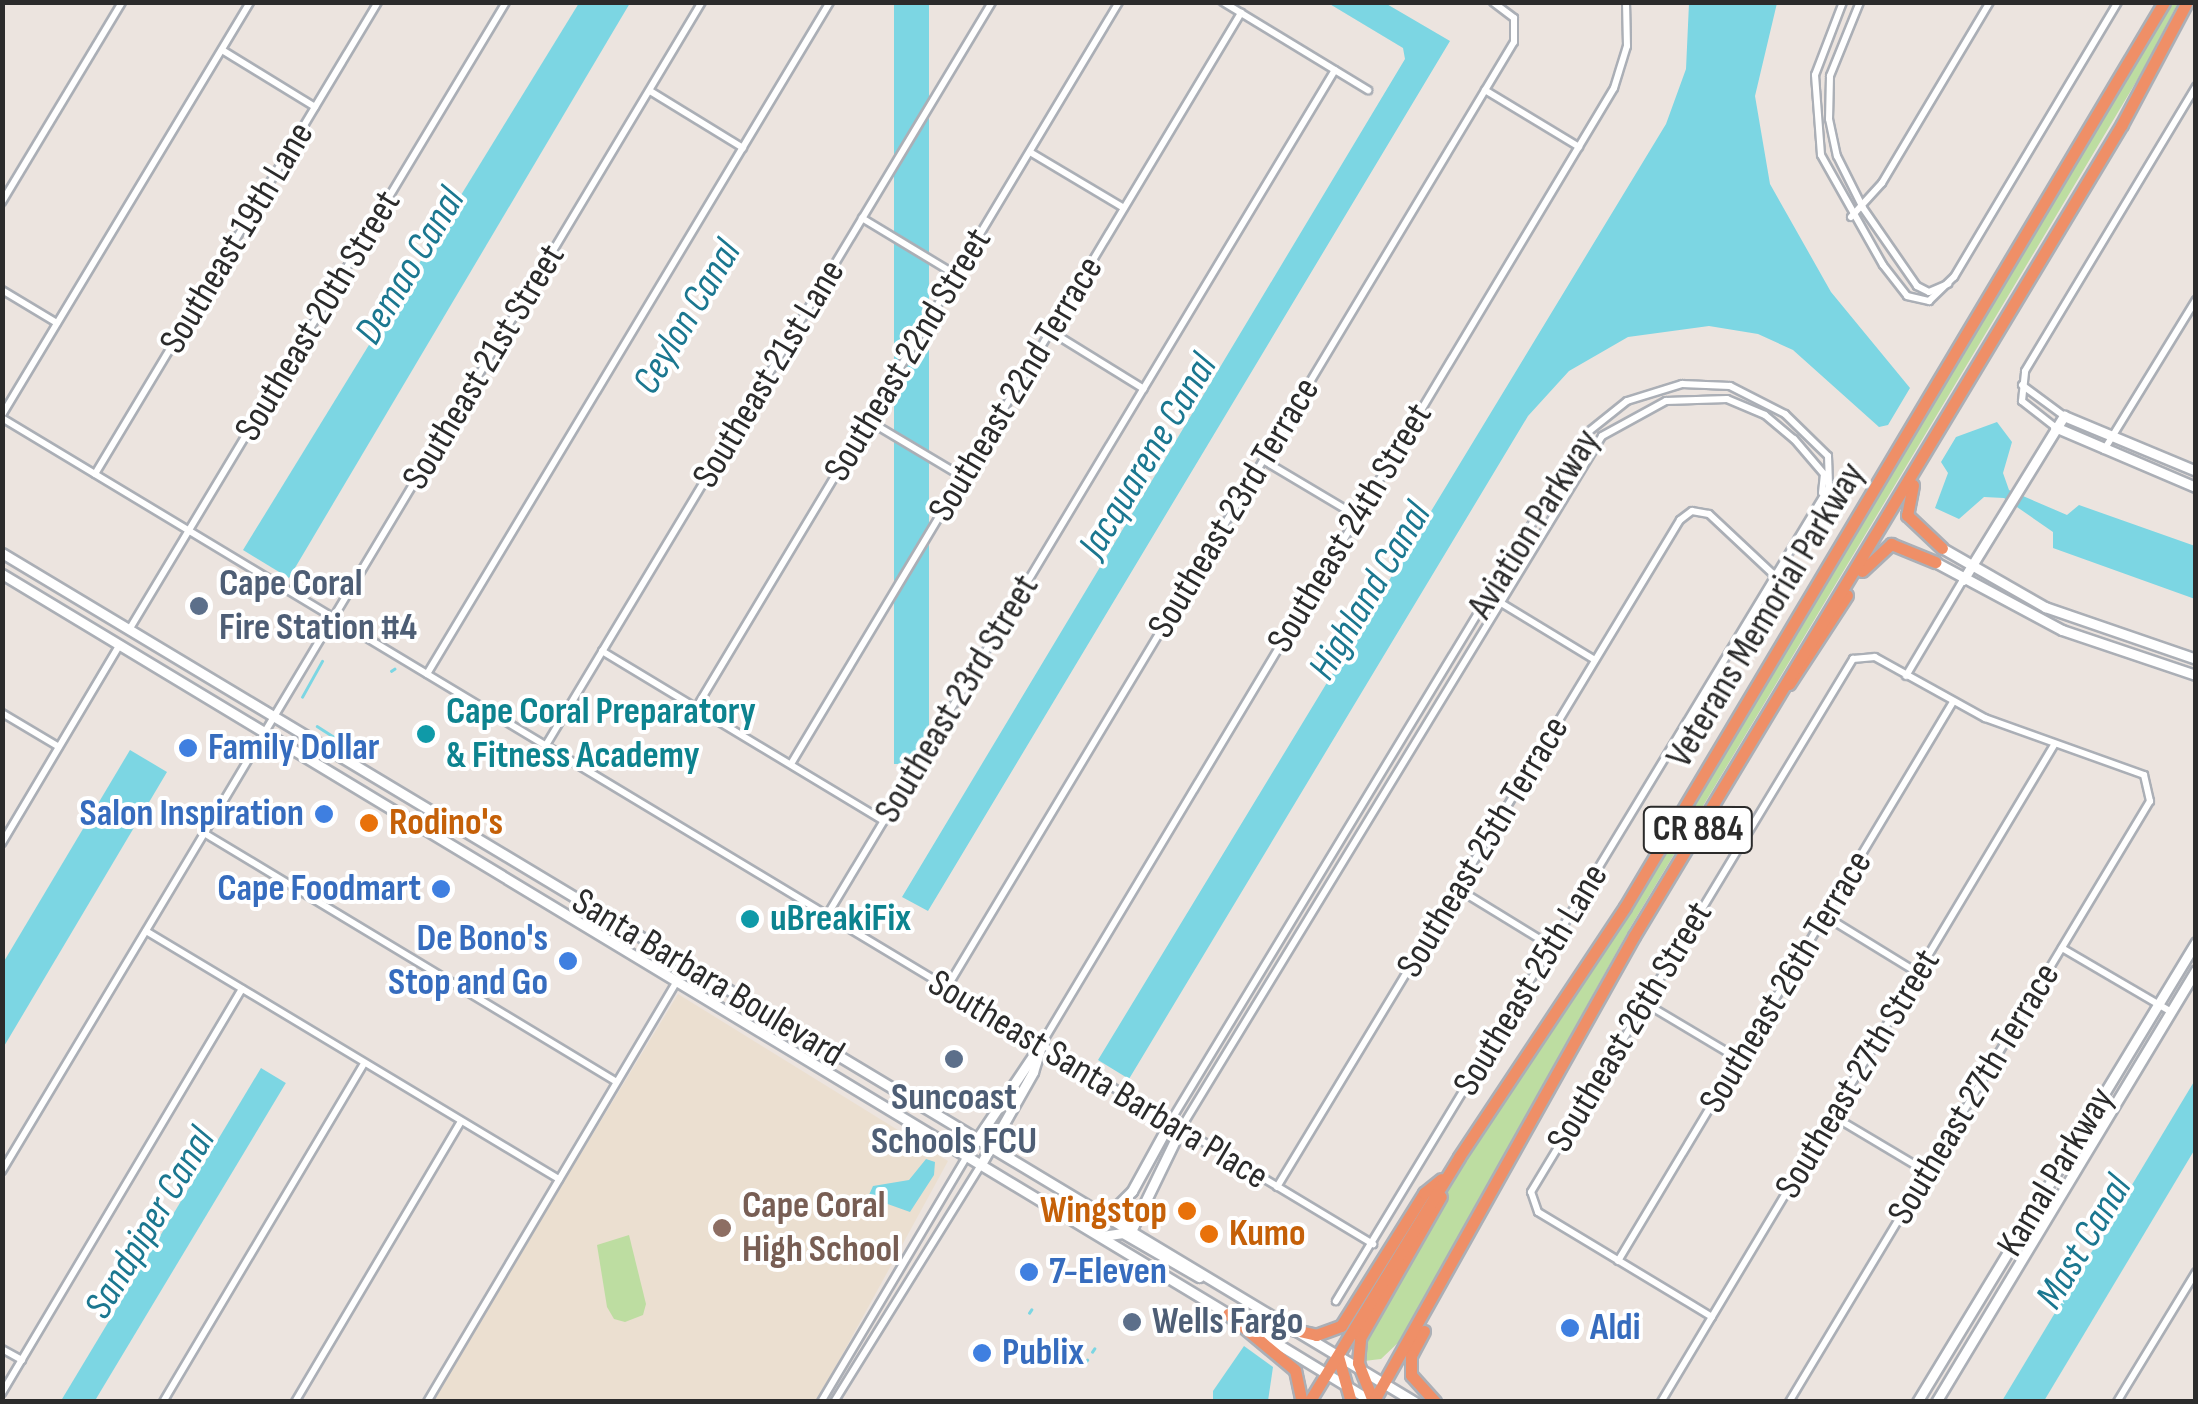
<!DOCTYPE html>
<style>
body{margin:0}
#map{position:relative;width:2198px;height:1404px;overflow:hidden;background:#ece4df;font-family:"Sofia Sans Condensed",sans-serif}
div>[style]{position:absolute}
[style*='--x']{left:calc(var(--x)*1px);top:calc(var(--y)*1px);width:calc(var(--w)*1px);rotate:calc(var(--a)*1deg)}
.education>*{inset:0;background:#ebdfd0}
.green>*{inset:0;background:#bddda1}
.water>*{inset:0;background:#7cd6e3;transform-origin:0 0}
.stream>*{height:2.5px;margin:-1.25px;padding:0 1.25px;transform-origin:1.25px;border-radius:1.25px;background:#7cd6e3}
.roads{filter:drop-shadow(2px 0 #abafb6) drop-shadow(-2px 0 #abafb6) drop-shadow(0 2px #abafb6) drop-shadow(0 -2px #abafb6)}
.street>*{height:6px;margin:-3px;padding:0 3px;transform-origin:3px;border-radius:3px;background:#fff}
.secondary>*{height:9px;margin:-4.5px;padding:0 4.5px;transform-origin:4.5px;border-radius:4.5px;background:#fff}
.highway>*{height:11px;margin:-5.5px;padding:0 5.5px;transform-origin:5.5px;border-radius:5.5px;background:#ef8f67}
.dots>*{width:28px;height:28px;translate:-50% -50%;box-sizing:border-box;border:5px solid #fff;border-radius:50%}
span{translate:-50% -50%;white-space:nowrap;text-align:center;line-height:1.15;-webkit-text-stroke:8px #fff;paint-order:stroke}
.shield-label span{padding:2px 8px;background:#fff;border:2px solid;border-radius:8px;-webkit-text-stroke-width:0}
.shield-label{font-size:35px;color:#2b2b2b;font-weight:700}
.street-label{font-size:38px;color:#2b2b2b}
.service-label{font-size:38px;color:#4e5e75;font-weight:700}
.left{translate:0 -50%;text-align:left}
.culture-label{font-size:38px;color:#0d838f;font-weight:700}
.shop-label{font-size:38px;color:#366cbe;font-weight:700}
.right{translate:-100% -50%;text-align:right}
.food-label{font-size:38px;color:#c56008;font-weight:700}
.education-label{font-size:38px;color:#785e54;font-weight:700}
.water-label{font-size:40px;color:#1b7790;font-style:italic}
.frame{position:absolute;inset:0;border:5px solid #2b2b2b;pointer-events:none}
</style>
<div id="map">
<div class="education">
<div style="clip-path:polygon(678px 994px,948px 1161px,817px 1401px,430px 1402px)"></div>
</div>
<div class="green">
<div style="clip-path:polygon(2170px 3px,2178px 3px,2142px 72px,1630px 928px,1402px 1339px,1381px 1359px,1364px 1361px,1368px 1332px,1439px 1214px,1453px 1176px,1612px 941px)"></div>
<div style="clip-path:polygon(629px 1235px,646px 1304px,643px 1315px,625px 1322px,614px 1319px,607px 1307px,597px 1245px)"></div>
</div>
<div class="water">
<div style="clip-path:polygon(579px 3px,630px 3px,289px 578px,243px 550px)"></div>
<div style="left:894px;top:3px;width:35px;height:761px"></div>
<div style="clip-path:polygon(1328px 3px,1385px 3px,1450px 41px,928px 911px,902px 897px,1405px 59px,1403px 48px)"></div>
<div style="clip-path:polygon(1689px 3px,1777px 3px,1755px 96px,1770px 184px,1831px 292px,1910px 388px,1888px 425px,1879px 427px,1793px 350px,1758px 334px,1709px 326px,1628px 337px,1569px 371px,1528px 416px,1129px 1079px,1098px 1060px,1666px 124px,1686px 69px)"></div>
<div style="clip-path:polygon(1997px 422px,2012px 442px,2003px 473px,2009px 490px,2067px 515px,2079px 505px,2195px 546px,2195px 599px,2053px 548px,2053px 532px,2004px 498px,1984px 497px,1959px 519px,1935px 508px,1948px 473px,1941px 462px,1956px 437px)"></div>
<div style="clip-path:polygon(130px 750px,167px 772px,3px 1048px,3px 963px)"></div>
<div style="left:261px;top:1068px;width:29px;height:388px;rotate:31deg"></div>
<div style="clip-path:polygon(2195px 1080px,2195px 1149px,2044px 1401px,2002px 1401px)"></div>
<div style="clip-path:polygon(926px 1159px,935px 1162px,934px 1175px,910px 1212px,868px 1197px,873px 1186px,909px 1180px)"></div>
<div style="clip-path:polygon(1244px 1346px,1273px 1367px,1268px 1401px,1213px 1401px,1213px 1391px)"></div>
</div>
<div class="stream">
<div style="--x:391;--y:671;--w:4;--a:-34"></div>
<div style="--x:302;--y:697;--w:41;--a:-60.9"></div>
<div style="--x:317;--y:726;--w:43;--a:32.6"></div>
<div style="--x:360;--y:745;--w:4;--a:-63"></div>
<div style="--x:362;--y:748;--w:1;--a:-45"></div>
<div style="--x:362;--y:751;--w:2;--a:63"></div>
<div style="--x:271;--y:757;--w:2;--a:90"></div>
<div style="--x:1029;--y:1313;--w:4;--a:-56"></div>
<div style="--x:1092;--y:1352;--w:4;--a:-56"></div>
<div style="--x:1084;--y:1364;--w:5;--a:-53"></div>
</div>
<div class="roads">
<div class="street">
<div style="--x:1223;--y:2;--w:170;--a:31.3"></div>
<div style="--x:1843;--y:2;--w:78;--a:111"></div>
<div style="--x:1815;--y:75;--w:80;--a:85.7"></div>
<div style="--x:1821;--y:155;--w:126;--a:60.6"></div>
<div style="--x:1883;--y:265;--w:39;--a:52"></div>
<div style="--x:1907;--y:296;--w:23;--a:13"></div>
<div style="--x:1929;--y:301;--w:35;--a:-44"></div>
<div style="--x:1954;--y:277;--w:320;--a:-59.2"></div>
<div style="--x:1860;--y:2;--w:80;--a:112.1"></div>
<div style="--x:1830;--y:76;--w:43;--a:91.3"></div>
<div style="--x:1829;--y:119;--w:38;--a:78"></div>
<div style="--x:1837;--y:156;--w:58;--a:63.4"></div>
<div style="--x:1863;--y:208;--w:95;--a:55.3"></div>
<div style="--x:1917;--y:286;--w:13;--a:27"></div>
<div style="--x:1929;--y:292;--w:21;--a:-23"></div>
<div style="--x:222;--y:50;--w:109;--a:31.5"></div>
<div style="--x:1485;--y:90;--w:110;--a:31.2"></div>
<div style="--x:650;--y:91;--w:109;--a:31.5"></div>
<div style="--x:1030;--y:152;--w:109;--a:30.8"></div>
<div style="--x:2;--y:202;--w:233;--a:-59"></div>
<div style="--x:1851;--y:217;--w:46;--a:-47.6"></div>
<div style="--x:1882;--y:183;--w:211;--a:-59.2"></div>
<div style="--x:862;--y:218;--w:110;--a:31.2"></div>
<div style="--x:2;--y:290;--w:64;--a:31"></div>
<div style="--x:1050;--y:331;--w:110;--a:31.7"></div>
<div style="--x:2022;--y:385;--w:52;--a:36.4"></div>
<div style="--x:2;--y:415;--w:482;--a:-59"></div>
<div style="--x:2;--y:418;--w:1601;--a:31.07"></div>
<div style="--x:869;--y:421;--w:109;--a:30.8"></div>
<div style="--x:2055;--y:427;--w:42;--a:-141.8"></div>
<div style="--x:2022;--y:401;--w:30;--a:-84"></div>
<div style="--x:2025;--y:371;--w:332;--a:-59"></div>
<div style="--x:2104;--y:450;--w:176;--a:-58.5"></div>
<div style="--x:1263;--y:460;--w:109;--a:30.8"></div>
<div style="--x:95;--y:474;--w:550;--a:-59.05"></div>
<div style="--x:1488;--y:595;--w:125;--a:31.3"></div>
<div style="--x:129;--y:630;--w:732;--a:-59.02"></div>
<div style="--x:602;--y:651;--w:329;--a:31.1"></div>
<div style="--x:427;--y:674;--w:784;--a:-59.05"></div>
<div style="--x:1906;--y:676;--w:112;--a:-59.3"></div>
<div style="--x:696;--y:708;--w:823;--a:-59.07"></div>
<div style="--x:2;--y:713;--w:66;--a:30.8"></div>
<div style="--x:546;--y:745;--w:867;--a:-59.02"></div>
<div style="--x:791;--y:764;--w:876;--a:-59.07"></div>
<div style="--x:204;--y:833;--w:481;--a:31.1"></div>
<div style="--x:2;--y:843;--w:231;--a:-59.3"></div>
<div style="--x:1458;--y:889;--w:109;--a:31.5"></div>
<div style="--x:1825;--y:916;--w:109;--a:31.5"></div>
<div style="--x:826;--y:917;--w:988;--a:-59"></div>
<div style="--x:146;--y:931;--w:482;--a:31"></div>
<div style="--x:2062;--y:948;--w:125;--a:30.3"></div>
<div style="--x:946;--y:989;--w:1104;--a:-59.05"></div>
<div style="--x:1514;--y:42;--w:24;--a:-90"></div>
<div style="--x:1514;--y:18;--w:26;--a:-143"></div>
<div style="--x:1645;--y:1003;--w:109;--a:30.8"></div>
<div style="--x:1041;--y:1045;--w:1115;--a:-59.09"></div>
<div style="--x:1614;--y:88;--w:44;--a:-72.8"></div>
<div style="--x:1627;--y:46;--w:44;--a:-91.3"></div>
<div style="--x:1833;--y:1116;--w:109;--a:30.8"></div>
<div style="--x:1170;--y:1122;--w:805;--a:-58.82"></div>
<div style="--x:1587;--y:433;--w:51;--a:-38.7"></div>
<div style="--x:1627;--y:401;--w:58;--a:-17.2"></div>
<div style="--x:1682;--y:384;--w:48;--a:2.4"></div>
<div style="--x:1730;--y:386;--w:62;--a:27"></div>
<div style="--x:1785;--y:414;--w:60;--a:44.3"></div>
<div style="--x:1828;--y:456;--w:31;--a:88"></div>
<div style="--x:1829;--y:487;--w:952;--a:121.2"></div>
<div style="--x:1181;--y:1128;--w:810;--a:-58.68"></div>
<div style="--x:1602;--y:436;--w:73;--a:-28.7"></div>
<div style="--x:1666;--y:401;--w:61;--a:-1.9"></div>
<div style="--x:1727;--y:399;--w:41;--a:22.8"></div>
<div style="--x:1765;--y:415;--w:38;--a:40"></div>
<div style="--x:1794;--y:439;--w:46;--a:49.4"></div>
<div style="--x:1824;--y:474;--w:19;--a:96"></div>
<div style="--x:2;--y:1171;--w:1363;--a:-59.09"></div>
<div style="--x:1277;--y:1187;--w:779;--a:-58.86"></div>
<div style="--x:1680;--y:520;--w:15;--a:-37"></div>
<div style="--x:1692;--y:511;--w:17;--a:10"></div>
<div style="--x:1709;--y:514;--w:91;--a:43.2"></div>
<div style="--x:1618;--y:1261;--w:652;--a:-59.07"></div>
<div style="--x:1712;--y:1317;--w:203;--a:-148.9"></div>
<div style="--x:1538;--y:1212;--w:21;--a:-109"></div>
<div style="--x:1531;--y:1192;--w:623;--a:-58.86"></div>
<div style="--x:1853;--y:659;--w:22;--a:-5"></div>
<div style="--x:1875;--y:657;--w:126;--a:29"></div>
<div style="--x:1985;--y:718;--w:169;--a:19.7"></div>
<div style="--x:2144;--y:775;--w:27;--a:77"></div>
<div style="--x:2150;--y:801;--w:701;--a:120.99"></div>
<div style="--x:2;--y:1349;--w:23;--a:29"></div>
<div style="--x:2;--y:1393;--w:470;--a:-59.3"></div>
<div style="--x:163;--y:1402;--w:394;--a:-59.3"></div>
<div style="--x:295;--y:1402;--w:326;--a:-59.4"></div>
<div style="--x:427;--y:1402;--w:490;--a:-59.3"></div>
<div style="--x:821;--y:1402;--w:286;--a:-59.3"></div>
<div style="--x:834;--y:1402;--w:279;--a:-58.2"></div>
<div style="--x:1661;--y:1402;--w:766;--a:-59.11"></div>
<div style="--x:2117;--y:1402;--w:152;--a:-58.7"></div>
</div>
<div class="secondary">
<div style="--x:2055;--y:427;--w:153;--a:23.1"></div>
<div style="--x:1942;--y:548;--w:119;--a:29.8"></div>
<div style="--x:2045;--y:607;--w:160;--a:19"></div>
<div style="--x:2;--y:553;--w:1648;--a:31"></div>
<div style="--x:1935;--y:562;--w:144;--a:28.2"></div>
<div style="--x:2062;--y:630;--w:141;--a:18.6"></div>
<div style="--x:2;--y:574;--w:1438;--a:31.11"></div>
<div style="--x:1963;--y:580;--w:193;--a:-58.4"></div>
<div style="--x:2064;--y:416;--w:143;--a:22.6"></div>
<div style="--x:967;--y:1154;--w:129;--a:-56.1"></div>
<div style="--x:981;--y:1164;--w:106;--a:-60.5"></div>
<div style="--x:1033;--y:1072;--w:28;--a:-73"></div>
<div style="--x:1108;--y:1215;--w:34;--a:-45"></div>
<div style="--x:1132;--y:1191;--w:79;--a:-61.2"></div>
<div style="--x:1132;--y:1229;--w:112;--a:-64.1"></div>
<div style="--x:1102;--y:1236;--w:21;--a:-8"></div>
<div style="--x:1123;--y:1233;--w:88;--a:30.1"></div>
<div style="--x:1250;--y:1327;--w:144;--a:31.4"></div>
<div style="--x:1917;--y:1402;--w:538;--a:-58.76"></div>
<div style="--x:1936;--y:1402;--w:504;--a:-58.96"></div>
</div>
<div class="highway">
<div style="--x:1913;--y:485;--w:31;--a:101"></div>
<div style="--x:1907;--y:515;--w:48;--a:43.3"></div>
<div style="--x:1862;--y:571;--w:40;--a:-43"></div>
<div style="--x:1891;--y:544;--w:48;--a:22.2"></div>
<div style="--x:1789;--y:684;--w:106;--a:-56.9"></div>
<div style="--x:1228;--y:1314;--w:87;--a:39.9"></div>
<div style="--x:1295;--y:1370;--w:33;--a:78"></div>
<div style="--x:1295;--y:1330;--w:22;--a:13"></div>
<div style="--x:1316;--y:1335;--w:27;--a:-20"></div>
<div style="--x:1341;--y:1326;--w:157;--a:-58"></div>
<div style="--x:1424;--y:1193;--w:22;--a:-39"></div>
<div style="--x:1424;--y:1331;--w:27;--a:118"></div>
<div style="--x:1411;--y:1355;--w:20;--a:90"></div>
<div style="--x:1411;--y:1375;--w:36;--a:48"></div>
<div style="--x:1338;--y:1356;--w:48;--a:74.2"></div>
<div style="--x:1373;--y:1401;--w:41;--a:-111.5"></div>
<div style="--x:1358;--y:1363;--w:25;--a:-85"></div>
<div style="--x:1360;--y:1338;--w:163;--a:-60.3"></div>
<div style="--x:1309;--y:1402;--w:287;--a:-58.5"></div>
<div style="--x:1459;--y:1157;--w:300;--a:-56.4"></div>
<div style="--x:1625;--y:907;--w:1053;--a:-59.22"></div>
<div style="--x:1373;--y:1402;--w:534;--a:-60.75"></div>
<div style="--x:1634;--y:936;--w:947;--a:-58.99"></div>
<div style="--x:2122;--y:124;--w:138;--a:-62"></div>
</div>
</div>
<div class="dots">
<div style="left:199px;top:606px;background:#5c6f8a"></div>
<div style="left:426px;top:734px;background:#0f9aa8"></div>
<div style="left:188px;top:748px;background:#3f7fe0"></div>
<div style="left:324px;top:814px;background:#3f7fe0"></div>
<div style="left:369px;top:823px;background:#e8710a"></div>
<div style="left:441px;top:889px;background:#3f7fe0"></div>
<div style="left:750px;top:919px;background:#0f9aa8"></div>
<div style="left:568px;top:961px;background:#3f7fe0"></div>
<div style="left:954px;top:1059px;background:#5c6f8a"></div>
<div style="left:1187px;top:1211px;background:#e8710a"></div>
<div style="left:722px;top:1228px;background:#8d6e63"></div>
<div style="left:1209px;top:1234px;background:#e8710a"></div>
<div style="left:1029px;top:1272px;background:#3f7fe0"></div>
<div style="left:1132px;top:1322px;background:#5c6f8a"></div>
<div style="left:1570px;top:1328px;background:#3f7fe0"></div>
<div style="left:982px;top:1353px;background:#3f7fe0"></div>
</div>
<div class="shield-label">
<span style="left:1698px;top:830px">CR 884</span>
</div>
<div class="street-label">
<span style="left:237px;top:238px;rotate:-59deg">Southeast 19th Lane</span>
<span style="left:318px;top:316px;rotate:-59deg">Southeast 20th Street</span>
<span style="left:908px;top:355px;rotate:-59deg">Southeast 22nd Street</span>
<span style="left:484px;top:367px;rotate:-59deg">Southeast 21st Street</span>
<span style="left:769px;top:374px;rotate:-59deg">Southeast 21st Lane</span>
<span style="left:1016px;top:389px;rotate:-59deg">Southeast 22nd Terrace</span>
<span style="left:1234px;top:508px;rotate:-59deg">Southeast 23rd Terrace</span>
<span style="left:1534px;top:524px;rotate:-58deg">Aviation Parkway</span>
<span style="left:1350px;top:528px;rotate:-59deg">Southeast 24th Street</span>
<span style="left:1766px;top:615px;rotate:-59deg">Veterans Memorial Parkway</span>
<span style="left:957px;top:699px;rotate:-59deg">Southeast 23rd Street</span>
<span style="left:1483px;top:847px;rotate:-59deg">Southeast 25th Terrace</span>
<span style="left:708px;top:978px;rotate:31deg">Santa Barbara Boulevard</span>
<span style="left:1531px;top:980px;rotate:-59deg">Southeast 25th Lane</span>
<span style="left:1786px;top:982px;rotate:-59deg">Southeast 26th Terrace</span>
<span style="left:1630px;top:1027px;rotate:-59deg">Southeast 26th Street</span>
<span style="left:1858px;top:1074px;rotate:-59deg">Southeast 27th Street</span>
<span style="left:1098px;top:1080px;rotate:31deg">Southeast Santa Barbara Place</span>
<span style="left:1974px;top:1094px;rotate:-59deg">Southeast 27th Terrace</span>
<span style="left:2056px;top:1172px;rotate:-59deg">Kamal Parkway</span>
</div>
<div class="service-label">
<span class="left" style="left:219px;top:606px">Cape Coral<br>Fire Station #4</span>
<span style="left:954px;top:1120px">Suncoast<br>Schools FCU</span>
<span class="left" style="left:1152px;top:1322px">Wells Fargo</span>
</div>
<div class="culture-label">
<span class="left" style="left:446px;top:734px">Cape Coral Preparatory<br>&amp; Fitness Academy</span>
<span class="left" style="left:770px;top:919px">uBreakiFix</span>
</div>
<div class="shop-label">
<span class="left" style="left:208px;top:748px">Family Dollar</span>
<span class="right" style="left:304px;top:814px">Salon Inspiration</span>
<span class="right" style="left:421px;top:889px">Cape Foodmart</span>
<span class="right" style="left:548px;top:961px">De Bono's<br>Stop and Go</span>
<span class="left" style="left:1049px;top:1272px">7-Eleven</span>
<span class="left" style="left:1590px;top:1328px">Aldi</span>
<span class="left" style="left:1002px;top:1353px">Publix</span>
</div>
<div class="food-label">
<span class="left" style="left:389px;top:823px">Rodino's</span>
<span class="right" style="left:1167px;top:1211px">Wingstop</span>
<span class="left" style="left:1229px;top:1234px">Kumo</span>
</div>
<div class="education-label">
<span class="left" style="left:742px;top:1228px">Cape Coral<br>High School</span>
</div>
<div class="water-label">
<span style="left:410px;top:266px;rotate:-59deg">Demao Canal</span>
<span style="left:687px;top:317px;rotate:-59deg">Ceylon Canal</span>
<span style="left:1148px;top:456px;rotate:-59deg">Jacquarene Canal</span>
<span style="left:1370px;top:591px;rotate:-59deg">Highland Canal</span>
<span style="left:150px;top:1223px;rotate:-59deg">Sandpiper Canal</span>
<span style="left:2084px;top:1242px;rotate:-59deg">Mast Canal</span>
</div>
<div class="frame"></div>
</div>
